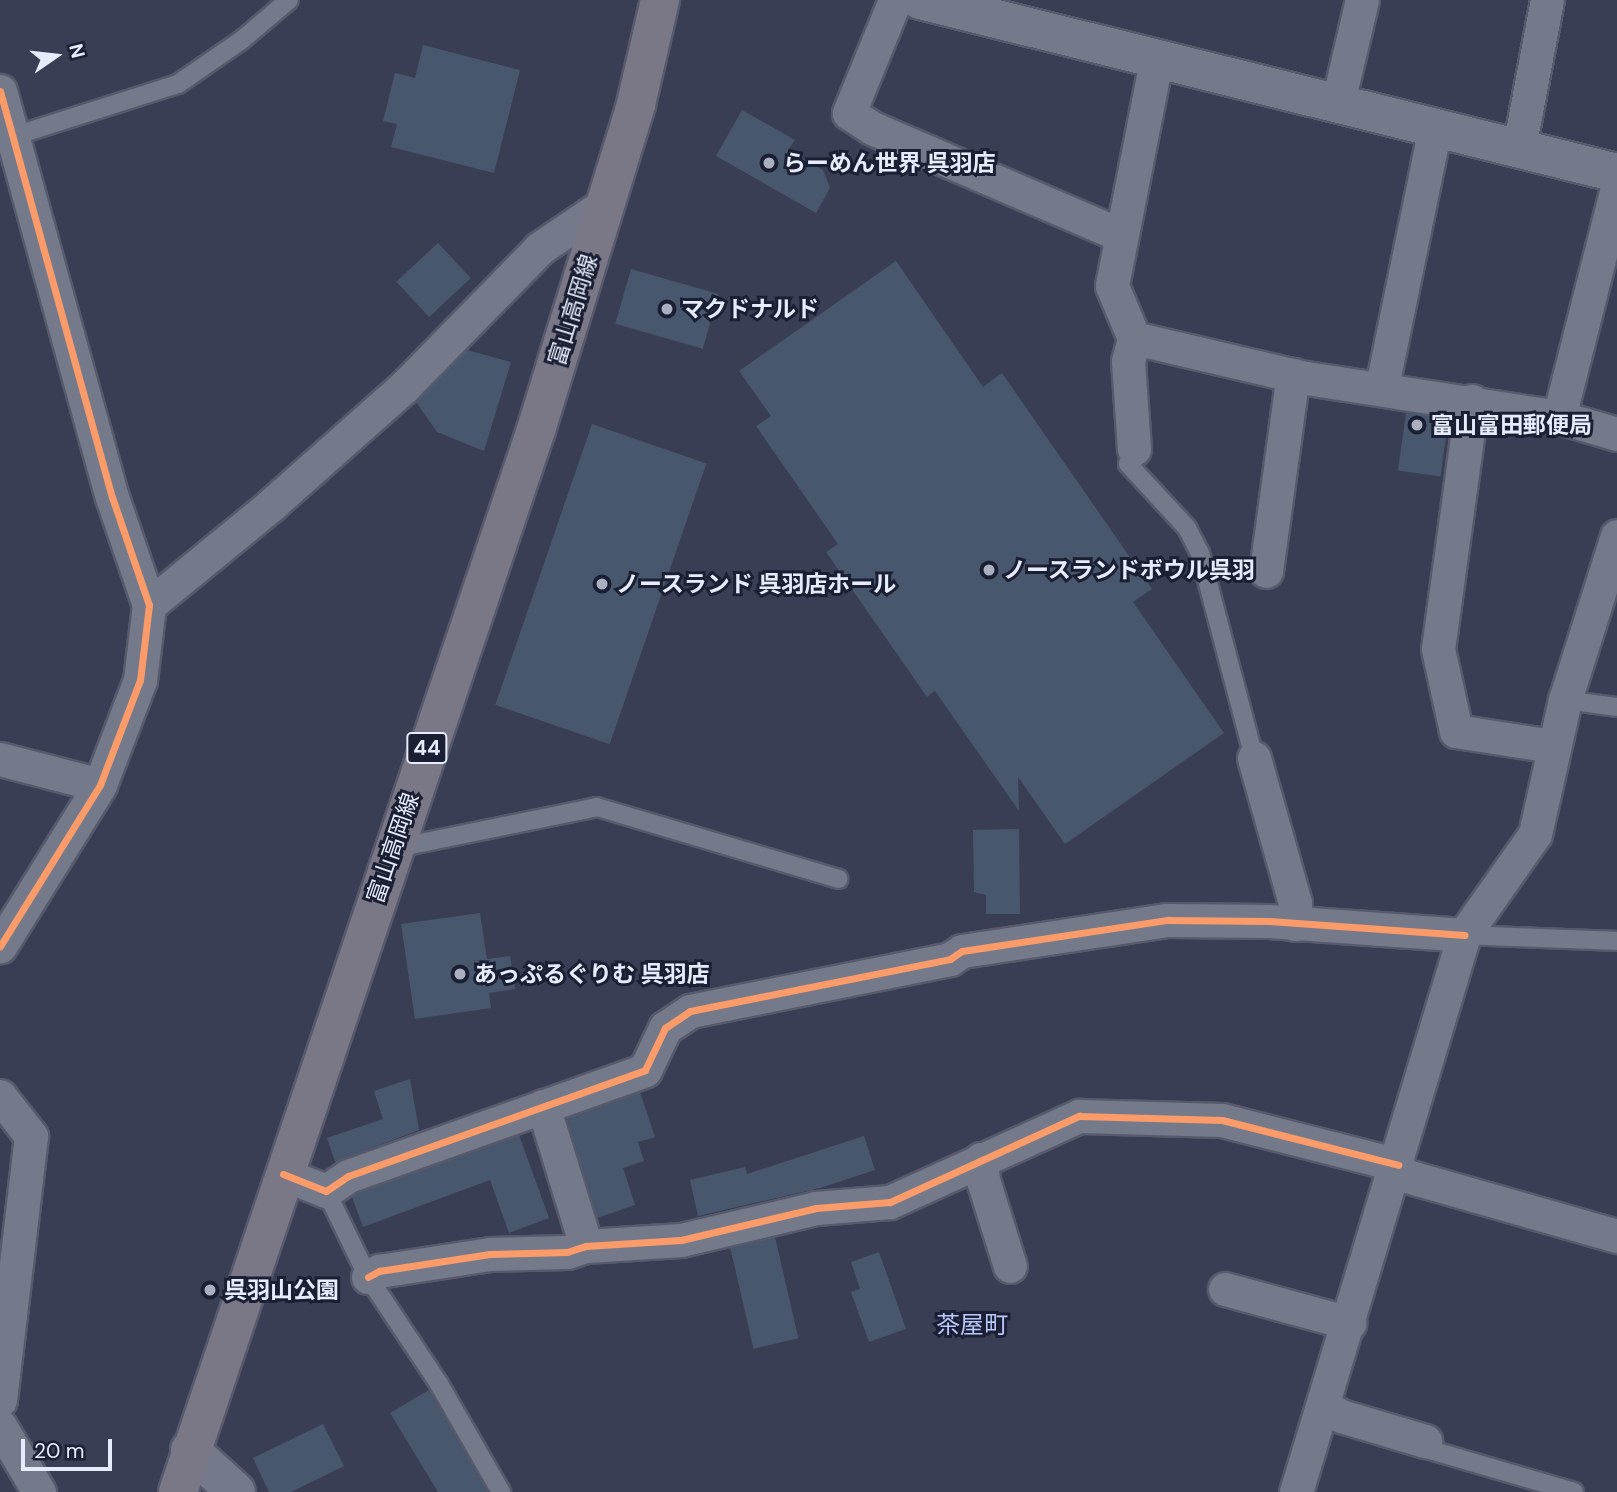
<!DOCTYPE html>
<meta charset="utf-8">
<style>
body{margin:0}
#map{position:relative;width:1617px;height:1492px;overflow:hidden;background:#393e54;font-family:"DM Sans","Noto Sans JP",sans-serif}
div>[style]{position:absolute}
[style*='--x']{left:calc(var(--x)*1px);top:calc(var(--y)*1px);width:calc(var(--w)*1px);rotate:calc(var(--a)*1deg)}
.building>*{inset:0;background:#48576e;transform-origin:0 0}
.roads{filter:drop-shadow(2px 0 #565a6c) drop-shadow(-2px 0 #565a6c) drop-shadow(0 2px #565a6c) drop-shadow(0 -2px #565a6c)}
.lane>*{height:18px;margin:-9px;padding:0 9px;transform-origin:9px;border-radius:9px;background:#757a8b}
.street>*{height:33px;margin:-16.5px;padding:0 16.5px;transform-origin:16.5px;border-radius:16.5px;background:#757a8b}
.secondary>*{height:38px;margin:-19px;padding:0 19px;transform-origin:19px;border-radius:19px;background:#757a8b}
.primary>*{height:38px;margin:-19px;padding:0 19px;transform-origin:19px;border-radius:19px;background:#7a7887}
.cycleway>*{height:7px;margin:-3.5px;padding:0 3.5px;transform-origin:3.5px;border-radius:3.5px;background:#fa9b69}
.dots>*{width:19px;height:19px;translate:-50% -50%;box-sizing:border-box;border:4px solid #1b1f33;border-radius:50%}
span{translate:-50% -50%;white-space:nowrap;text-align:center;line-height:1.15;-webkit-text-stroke:6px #1b1f33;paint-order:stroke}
.shield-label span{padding:2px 5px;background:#1b1f33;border:2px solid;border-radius:5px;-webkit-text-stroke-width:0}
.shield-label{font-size:21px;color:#e7ecfc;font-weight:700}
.poi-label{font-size:23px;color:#e7ecfc;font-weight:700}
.left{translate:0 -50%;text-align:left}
.street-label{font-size:23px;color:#e7ecfc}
.neighbourhood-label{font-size:24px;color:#b9c8fc}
.north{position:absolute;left:21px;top:21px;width:70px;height:70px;-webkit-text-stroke:5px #1b1f33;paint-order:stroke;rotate:76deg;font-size:19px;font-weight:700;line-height:28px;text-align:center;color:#e7ecfc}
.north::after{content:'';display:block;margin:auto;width:24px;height:32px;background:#e7ecfc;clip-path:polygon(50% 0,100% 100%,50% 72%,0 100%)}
.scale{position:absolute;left:21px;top:1439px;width:91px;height:32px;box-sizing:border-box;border:4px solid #e7ecfc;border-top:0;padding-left:9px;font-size:21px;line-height:24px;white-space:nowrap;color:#e7ecfc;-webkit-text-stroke:5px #1b1f33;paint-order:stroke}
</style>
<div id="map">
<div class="building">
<div style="clip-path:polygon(423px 45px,520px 70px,494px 173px,391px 147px,397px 124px,383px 121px,395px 73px,415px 78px)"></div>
<div style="clip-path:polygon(742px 110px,795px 140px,788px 150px,823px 170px,830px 188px,816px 213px,716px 156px)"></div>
<div style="left:438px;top:243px;width:48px;height:57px;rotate:47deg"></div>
<div style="clip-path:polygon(896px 261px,983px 387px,1002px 373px,1152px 589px,1133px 602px,1224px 733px,1065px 844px,1018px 777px,1019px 811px,935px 691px,927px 697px,826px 552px,838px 544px,756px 426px,771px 416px,739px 371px)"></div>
<div style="left:631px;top:269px;width:91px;height:57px;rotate:16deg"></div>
<div style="clip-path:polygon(467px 350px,511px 362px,484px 451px,437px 432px,416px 402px)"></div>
<div style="left:1406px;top:413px;width:43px;height:58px;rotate:8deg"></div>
<div style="left:592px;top:424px;width:121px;height:297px;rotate:19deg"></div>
<div style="clip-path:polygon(1019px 829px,1020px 914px,986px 914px,986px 895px,974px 892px,973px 830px)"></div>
<div style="clip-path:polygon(480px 913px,487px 959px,510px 956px,515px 989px,489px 993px,491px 1008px,415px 1019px,401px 924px)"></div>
<div style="clip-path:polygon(410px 1079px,419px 1130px,335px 1162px,327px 1138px,383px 1119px,374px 1091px)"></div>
<div style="clip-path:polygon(640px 1092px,655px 1137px,638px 1142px,644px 1161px,623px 1168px,635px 1205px,597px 1218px,567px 1118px)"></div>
<div style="clip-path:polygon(519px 1135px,549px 1218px,509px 1233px,490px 1180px,363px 1227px,352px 1197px,357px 1193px)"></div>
<div style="clip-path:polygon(864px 1136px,875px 1170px,820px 1188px,698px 1216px,690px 1180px,745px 1167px,747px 1174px)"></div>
<div style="left:775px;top:1237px;width:104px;height:46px;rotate:77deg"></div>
<div style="clip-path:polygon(879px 1252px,906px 1329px,869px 1342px,851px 1292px,860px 1289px,851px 1262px)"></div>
<div style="clip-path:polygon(429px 1390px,488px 1492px,438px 1492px,390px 1413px)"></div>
<div style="clip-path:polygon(323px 1424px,344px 1466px,291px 1492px,269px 1492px,253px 1458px)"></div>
</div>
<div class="roads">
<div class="lane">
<div style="--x:14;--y:136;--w:172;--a:-17.6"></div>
<div style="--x:178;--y:84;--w:79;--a:-34.7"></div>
<div style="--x:243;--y:39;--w:60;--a:-40.3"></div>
<div style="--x:1134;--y:449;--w:16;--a:112"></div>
<div style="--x:1128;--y:464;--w:87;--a:47.3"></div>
<div style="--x:1187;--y:528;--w:28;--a:63"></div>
<div style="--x:1200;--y:553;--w:212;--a:75.2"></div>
<div style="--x:1565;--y:700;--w:52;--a:7.7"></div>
<div style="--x:396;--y:848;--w:205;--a:-11.5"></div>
<div style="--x:597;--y:807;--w:252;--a:16.6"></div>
<div style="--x:1464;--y:935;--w:153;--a:2.2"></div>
<div style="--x:326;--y:1191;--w:96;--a:64"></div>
<div style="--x:368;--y:1277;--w:128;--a:56.4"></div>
<div style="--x:439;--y:1384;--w:125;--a:60.1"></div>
<div style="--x:1425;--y:1441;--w:8;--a:76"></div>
<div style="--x:1427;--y:1449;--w:153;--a:16.3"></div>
</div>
<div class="street">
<div style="--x:895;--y:0;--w:122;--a:112.2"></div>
<div style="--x:849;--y:113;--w:27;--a:33"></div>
<div style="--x:872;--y:128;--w:271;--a:23.3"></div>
<div style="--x:1157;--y:56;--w:234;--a:101.1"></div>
<div style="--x:1112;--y:286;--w:56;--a:67.1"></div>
<div style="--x:1134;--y:338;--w:171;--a:13.2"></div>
<div style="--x:1300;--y:377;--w:262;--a:8.8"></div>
<div style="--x:1559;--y:417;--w:60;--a:16.3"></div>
<div style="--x:0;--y:91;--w:421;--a:74.6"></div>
<div style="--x:112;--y:497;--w:114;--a:71.1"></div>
<div style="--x:149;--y:605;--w:76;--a:96.8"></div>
<div style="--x:140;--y:680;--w:112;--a:110.9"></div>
<div style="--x:100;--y:785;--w:190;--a:121.8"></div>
<div style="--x:1338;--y:102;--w:105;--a:-76.8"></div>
<div style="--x:1519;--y:148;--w:151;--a:-79.3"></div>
<div style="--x:1382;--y:386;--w:264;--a:-78.4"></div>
<div style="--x:1472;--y:401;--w:250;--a:97.8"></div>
<div style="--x:1438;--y:649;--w:84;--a:77.6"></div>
<div style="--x:1456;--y:731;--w:97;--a:8.9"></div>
<div style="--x:1559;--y:417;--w:237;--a:-75.8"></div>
<div style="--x:1134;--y:449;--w:88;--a:-93.9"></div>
<div style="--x:1128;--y:361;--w:24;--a:-75"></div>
<div style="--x:1266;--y:571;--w:198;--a:-82.2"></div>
<div style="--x:149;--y:605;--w:158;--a:-39.3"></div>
<div style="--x:271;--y:505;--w:178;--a:-41.6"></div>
<div style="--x:404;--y:387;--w:194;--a:-45.6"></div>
<div style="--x:540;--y:248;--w:78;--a:-34.1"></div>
<div style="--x:1254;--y:758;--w:151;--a:74.2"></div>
<div style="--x:1295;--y:903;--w:21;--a:90"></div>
<div style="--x:0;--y:759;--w:103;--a:14.6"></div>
<div style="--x:0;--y:1096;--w:51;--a:52.2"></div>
<div style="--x:31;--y:1136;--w:266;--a:96.7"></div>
<div style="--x:543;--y:1106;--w:146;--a:72.9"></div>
<div style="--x:981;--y:1159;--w:21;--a:85"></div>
<div style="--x:983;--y:1180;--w:90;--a:72.6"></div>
<div style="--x:1396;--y:1173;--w:230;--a:15.9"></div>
<div style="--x:283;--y:1174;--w:46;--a:21.6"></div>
<div style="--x:326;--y:1191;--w:27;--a:-34"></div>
<div style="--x:348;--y:1176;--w:315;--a:-19.6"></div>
<div style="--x:645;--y:1070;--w:47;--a:-64.5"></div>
<div style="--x:665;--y:1028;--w:30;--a:-34"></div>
<div style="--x:690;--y:1011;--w:265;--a:-11.3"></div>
<div style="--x:950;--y:959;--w:14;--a:-34"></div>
<div style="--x:962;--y:951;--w:208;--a:-8.6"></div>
<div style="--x:1168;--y:920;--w:101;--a:0.6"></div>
<div style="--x:1269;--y:921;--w:196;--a:4.1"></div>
<div style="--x:368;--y:1277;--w:13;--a:-29"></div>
<div style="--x:379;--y:1271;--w:112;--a:-8.7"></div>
<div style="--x:490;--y:1254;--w:77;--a:-1.5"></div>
<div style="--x:567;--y:1252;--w:20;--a:-18"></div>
<div style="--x:586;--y:1246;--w:95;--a:-3.6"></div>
<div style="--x:681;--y:1240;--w:139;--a:-13.3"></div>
<div style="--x:816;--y:1208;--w:74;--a:-4.6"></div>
<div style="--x:890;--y:1202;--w:208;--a:-24.5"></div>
<div style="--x:1079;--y:1116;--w:143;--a:1.6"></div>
<div style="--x:1222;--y:1120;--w:182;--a:14.3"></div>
<div style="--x:1225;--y:1289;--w:129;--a:15.3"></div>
<div style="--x:1323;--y:1406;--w:21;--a:29"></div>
<div style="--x:1341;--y:1416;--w:88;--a:16.6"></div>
<div style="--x:0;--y:1426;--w:77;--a:59.4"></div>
<div style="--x:1296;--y:1492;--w:582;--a:-73.22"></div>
<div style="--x:1464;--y:935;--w:123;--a:-54.9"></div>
<div style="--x:1535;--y:834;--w:137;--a:-77.4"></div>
<div style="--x:1565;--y:700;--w:172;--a:-72.4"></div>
</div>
<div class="secondary">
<div style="--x:920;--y:0;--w:718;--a:13.94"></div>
<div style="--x:190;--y:1450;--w:62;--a:42.4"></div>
</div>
<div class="primary">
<div style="--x:178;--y:1492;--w:1121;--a:-71.37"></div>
<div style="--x:536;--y:430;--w:341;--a:-72.9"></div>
<div style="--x:636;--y:104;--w:107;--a:-77"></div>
</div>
</div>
<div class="cycleway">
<div style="--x:0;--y:91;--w:421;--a:74.6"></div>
<div style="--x:112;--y:497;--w:114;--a:71.1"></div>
<div style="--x:149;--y:605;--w:76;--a:96.8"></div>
<div style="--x:140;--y:680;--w:112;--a:110.9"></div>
<div style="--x:100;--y:785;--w:190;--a:121.8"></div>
<div style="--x:283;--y:1174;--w:46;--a:21.6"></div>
<div style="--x:326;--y:1191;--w:27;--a:-34"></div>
<div style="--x:348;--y:1176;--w:315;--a:-19.6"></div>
<div style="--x:645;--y:1070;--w:47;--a:-64.5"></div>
<div style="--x:665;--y:1028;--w:30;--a:-34"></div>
<div style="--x:690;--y:1011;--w:265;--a:-11.3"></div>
<div style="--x:950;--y:959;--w:14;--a:-34"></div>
<div style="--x:962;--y:951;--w:208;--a:-8.6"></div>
<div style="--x:1168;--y:920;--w:101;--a:0.6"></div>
<div style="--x:1269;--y:921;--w:196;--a:4.1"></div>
<div style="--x:368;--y:1277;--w:13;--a:-29"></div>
<div style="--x:379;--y:1271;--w:112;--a:-8.7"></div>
<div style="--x:490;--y:1254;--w:77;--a:-1.5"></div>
<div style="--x:567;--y:1252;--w:20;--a:-18"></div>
<div style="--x:586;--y:1246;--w:95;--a:-3.6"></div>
<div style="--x:681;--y:1240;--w:139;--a:-13.3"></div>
<div style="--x:816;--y:1208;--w:74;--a:-4.6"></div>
<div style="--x:890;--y:1202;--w:208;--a:-24.5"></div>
<div style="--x:1079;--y:1116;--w:143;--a:1.6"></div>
<div style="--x:1222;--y:1120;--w:182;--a:14.3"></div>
</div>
<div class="dots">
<div style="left:769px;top:163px;background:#aaafc1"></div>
<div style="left:667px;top:309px;background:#aaafc1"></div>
<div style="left:1417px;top:425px;background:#aaafc1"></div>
<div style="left:989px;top:570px;background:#aaafc1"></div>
<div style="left:602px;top:584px;background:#aaafc1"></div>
<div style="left:460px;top:974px;background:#aaafc1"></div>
<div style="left:210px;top:1290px;background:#aaafc1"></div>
</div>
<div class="shield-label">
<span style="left:427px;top:748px">44</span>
</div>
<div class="poi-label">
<span class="left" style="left:783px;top:163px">らーめん世界 呉羽店</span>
<span class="left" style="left:681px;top:309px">マクドナルド</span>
<span class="left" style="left:1431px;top:425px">富山富田郵便局</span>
<span class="left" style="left:1003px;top:570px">ノースランドボウル呉羽</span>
<span class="left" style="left:616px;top:584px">ノースランド 呉羽店ホール</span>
<span class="left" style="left:474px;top:974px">あっぷるぐりむ 呉羽店</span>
<span class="left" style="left:224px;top:1290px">呉羽山公園</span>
</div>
<div class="street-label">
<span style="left:573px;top:310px;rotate:-73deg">富山高岡線</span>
<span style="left:393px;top:848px;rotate:-71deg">富山高岡線</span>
</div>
<div class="neighbourhood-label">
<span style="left:972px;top:1325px">茶屋町</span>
</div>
<div class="north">N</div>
<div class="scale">20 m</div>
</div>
